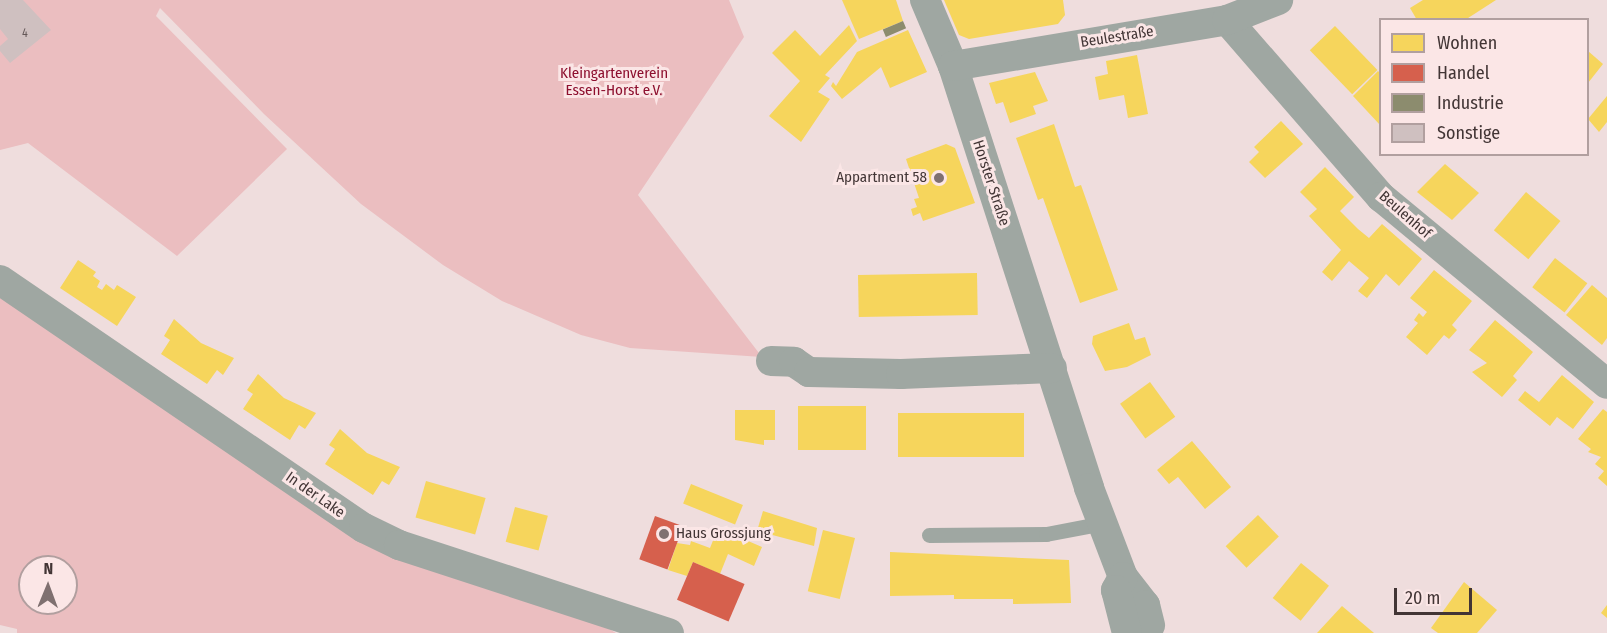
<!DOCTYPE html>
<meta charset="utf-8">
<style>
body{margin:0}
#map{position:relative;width:1607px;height:633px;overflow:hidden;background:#efdddd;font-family:"Fira Sans Condensed",sans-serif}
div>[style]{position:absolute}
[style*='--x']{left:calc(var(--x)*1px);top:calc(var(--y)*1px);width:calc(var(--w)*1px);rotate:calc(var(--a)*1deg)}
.green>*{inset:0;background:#ebbec0}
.homes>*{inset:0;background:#f6d55c;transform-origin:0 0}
.shops>*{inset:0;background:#d6604d;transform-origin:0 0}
.industry>*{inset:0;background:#8c8c6e;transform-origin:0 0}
.building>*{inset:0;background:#cfc0c0}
.service>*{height:15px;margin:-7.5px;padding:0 7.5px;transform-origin:7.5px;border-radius:7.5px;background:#9fa7a2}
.minor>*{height:30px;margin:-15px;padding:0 15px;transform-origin:15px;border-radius:15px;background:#9fa7a2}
.dots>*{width:16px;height:16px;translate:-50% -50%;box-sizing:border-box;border:3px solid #fbe6e6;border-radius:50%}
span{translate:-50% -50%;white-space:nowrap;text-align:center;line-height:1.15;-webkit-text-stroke:6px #fbe6e6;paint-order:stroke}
.number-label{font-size:12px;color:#655858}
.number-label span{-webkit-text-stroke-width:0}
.street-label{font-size:15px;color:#423535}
.park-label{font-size:15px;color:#8d0f2e}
.poi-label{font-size:15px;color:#423535}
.right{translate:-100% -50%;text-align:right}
.left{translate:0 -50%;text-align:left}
.legend{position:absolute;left:1379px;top:18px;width:210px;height:138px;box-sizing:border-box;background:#fbe6e6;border:2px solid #b19f9f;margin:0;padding:8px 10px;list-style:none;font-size:18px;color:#423535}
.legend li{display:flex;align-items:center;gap:12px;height:30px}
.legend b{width:30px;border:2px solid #b19f9f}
.north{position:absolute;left:18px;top:555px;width:60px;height:60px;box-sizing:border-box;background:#fbe6e6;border:2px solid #b19f9f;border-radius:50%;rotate:1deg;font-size:16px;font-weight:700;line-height:24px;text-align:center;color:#423535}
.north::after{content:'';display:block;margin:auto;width:21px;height:27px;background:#7f7070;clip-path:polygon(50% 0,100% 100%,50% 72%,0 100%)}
.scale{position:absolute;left:1394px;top:588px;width:78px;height:27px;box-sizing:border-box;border:3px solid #423535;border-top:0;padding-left:8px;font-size:18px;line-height:21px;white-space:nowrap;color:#423535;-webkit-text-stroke:4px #fbe6e6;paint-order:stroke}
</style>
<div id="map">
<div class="green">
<div style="clip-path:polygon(0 0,729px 0,744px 37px,638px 195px,762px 357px,630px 348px,581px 335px,502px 301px,443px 265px,361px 204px,264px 114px,160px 8px,156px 16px,287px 149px,177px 256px,28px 143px,0 150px)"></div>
<div style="clip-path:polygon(evenodd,0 289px,359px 533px,583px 613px,616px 633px,17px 633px,17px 629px,0 625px,0 289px,30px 567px,66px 567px,66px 603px,30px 603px,30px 567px)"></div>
</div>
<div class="homes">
<div style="clip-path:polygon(842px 0,896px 0,903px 21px,859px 39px)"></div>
<div style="clip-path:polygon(944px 0,1063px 0,1065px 15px,1058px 24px,969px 39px,959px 35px)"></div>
<div style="clip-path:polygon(1423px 0,1496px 0,1465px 20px,1417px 20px,1410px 8px)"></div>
<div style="clip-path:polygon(849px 25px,857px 41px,825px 75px,830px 78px,818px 92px,830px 99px,801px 142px,769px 116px,800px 81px,772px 53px,795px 30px,820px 56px)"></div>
<div style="left:1335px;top:26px;width:61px;height:35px;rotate:46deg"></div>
<div style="clip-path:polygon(908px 30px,927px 72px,890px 88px,881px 67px,842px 99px,831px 86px,833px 82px,836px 86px,857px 52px)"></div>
<div style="clip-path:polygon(1588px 51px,1603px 64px,1588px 83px)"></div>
<div style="clip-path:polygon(1137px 55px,1148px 114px,1128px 118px,1124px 95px,1099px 100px,1095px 77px,1108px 74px,1106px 61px)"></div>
<div style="clip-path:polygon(1378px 71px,1380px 73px,1380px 125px,1353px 96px)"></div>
<div style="clip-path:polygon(1035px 72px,1048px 101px,1033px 106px,1036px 114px,1010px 123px,1003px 102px,996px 104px,989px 83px)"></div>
<div style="clip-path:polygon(1607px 96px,1607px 122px,1599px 132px,1588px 119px)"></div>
<div style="clip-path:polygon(1281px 121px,1303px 144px,1265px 178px,1249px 162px,1259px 152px,1254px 147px)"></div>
<div style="clip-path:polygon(1054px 124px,1075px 187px,1081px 185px,1118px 290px,1080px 303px,1043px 198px,1038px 200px,1016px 138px)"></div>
<div style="clip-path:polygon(946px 144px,955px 148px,975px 203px,923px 221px,920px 213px,913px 216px,911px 209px,917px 207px,914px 199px,919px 198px,906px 159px)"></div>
<div style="clip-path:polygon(1445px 164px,1479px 193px,1452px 220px,1417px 192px)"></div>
<div style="clip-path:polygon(1325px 167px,1354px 197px,1340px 211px,1358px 229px,1369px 238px,1382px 224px,1422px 259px,1399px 286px,1386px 274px,1367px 298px,1358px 291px,1369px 278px,1349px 261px,1332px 281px,1322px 272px,1341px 250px,1309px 216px,1317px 209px,1300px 192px)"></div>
<div style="left:1526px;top:192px;width:45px;height:50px;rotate:40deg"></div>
<div style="left:1555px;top:258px;width:41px;height:37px;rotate:38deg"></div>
<div style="clip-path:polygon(78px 260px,96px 272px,93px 276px,100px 281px,97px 287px,102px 290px,106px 284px,114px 290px,117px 285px,136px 297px,117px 326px,60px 288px)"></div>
<div style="clip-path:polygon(1434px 270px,1472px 301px,1452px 325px,1457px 330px,1449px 339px,1444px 335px,1427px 355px,1406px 337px,1418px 323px,1414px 320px,1419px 313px,1423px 317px,1427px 312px,1410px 298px)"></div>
<div style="left:977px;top:273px;width:42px;height:119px;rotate:89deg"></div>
<div style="clip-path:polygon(1592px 285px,1607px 298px,1607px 338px,1602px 345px,1566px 315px)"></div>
<div style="clip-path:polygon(174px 319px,201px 343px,234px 358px,223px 375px,217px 370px,207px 384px,161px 354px,170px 340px,164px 336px)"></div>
<div style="clip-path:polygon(1495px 320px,1533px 352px,1513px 376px,1517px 380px,1502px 397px,1472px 372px,1487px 363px,1469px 350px)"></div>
<div style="clip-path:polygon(1129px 323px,1135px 340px,1145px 337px,1151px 355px,1127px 367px,1105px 371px,1092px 344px,1093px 336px)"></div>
<div style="clip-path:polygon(258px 374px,284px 398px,316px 413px,305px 429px,299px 425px,290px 440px,243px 409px,253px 394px,247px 390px)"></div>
<div style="clip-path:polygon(1562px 375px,1594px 402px,1573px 429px,1557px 417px,1550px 426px,1518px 400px,1525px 391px,1539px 402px)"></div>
<div style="left:1150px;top:382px;width:43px;height:37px;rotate:54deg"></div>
<div style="left:798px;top:406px;width:68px;height:44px"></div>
<div style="clip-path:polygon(1603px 409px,1607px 412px,1607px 486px,1598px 478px,1604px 471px,1595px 464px,1601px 457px,1588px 452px,1591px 449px,1578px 439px)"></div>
<div style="clip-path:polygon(735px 410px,775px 410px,775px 440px,764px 440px,764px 445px,735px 440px)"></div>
<div style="left:1024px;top:413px;width:44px;height:126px;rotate:90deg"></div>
<div style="clip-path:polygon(340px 429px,367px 453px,400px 467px,389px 485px,382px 481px,373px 495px,325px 464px,335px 449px,329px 445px)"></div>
<div style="clip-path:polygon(1192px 441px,1231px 487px,1205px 509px,1178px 477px,1169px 484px,1157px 470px)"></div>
<div style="left:426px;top:481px;width:62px;height:38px;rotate:16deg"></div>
<div style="left:691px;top:484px;width:56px;height:21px;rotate:22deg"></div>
<div style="left:515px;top:507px;width:34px;height:36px;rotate:15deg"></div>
<div style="clip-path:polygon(763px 511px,817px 528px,814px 546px,757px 531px)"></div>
<div style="left:1258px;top:515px;width:30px;height:45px;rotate:46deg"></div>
<div style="clip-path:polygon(718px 528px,762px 547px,754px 566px,728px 554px,720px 574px,693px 562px,687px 576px,668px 570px,677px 543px,690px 545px,691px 541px,710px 548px)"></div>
<div style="left:823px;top:530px;width:33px;height:63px;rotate:14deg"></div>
<div style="clip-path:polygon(890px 552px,1069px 560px,1071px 603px,1013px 604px,1013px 599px,954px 599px,954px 595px,890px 596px)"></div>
<div style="left:1301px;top:563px;width:36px;height:45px;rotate:39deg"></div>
<div style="clip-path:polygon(1464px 582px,1497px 610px,1477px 633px,1438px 633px,1431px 628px)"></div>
<div style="clip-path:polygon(1607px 605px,1607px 618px,1601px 613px)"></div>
<div style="clip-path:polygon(1342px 606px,1374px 633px,1317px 633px)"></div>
</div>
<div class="shops">
<div style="left:655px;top:516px;width:30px;height:46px;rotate:20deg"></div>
<div style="left:693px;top:562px;width:56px;height:41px;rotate:23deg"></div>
</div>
<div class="industry">
<div style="left:903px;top:21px;width:8px;height:22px;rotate:67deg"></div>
</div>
<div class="building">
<div style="clip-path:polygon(0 0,23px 0,51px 30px,10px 63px,0 51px,0 46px,8px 39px,0 29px)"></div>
</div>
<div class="service">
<div style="--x:929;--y:535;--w:117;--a:-0.5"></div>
<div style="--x:1046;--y:534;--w:58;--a:-10.9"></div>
</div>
<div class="minor">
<div style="--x:925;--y:0;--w:72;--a:67"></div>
<div style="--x:953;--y:66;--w:443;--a:72.1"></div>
<div style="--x:1089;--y:488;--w:95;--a:69.1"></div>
<div style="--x:1123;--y:577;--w:36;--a:52"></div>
<div style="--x:1145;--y:605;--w:21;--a:76"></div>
<div style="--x:1227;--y:20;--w:235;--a:49"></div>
<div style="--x:1381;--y:197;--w:293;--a:39.6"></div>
<div style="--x:953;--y:66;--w:278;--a:-9.5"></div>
<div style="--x:1227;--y:20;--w:55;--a:-21.4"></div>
<div style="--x:0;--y:280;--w:440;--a:34.3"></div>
<div style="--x:364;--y:528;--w:39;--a:26"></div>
<div style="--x:399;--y:545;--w:284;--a:18.1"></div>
<div style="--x:771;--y:361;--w:23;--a:2"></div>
<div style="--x:794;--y:362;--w:18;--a:34"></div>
<div style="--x:809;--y:372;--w:92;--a:1.2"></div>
<div style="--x:901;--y:374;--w:151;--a:-2.3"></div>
<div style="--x:1123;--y:577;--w:15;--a:118"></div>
<div style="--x:1116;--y:590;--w:44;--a:75.7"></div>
</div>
<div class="dots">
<div style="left:939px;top:178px;background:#7f7070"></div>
<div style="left:664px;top:534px;background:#7f7070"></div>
</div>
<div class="number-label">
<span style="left:25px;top:34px">4</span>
</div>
<div class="street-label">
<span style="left:1117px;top:37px;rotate:-9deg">Beulestraße</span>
<span style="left:991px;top:183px;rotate:72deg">Horster Straße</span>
<span style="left:1405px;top:215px;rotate:41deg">Beulenhof</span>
<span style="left:315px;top:495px;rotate:35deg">In der Lake</span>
</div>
<div class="park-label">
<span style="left:614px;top:82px">Kleingartenverein<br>Essen-Horst e.V.</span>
</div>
<div class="poi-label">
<span class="right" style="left:927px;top:178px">Appartment 58</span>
<span class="left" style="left:676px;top:534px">Haus Grossjung</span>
</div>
<ul class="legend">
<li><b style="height:16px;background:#f6d55c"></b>Wohnen</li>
<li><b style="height:16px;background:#d6604d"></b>Handel</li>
<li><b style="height:16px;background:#8c8c6e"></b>Industrie</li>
<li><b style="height:16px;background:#cfc0c0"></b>Sonstige</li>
</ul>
<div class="north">N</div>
<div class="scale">20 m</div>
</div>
